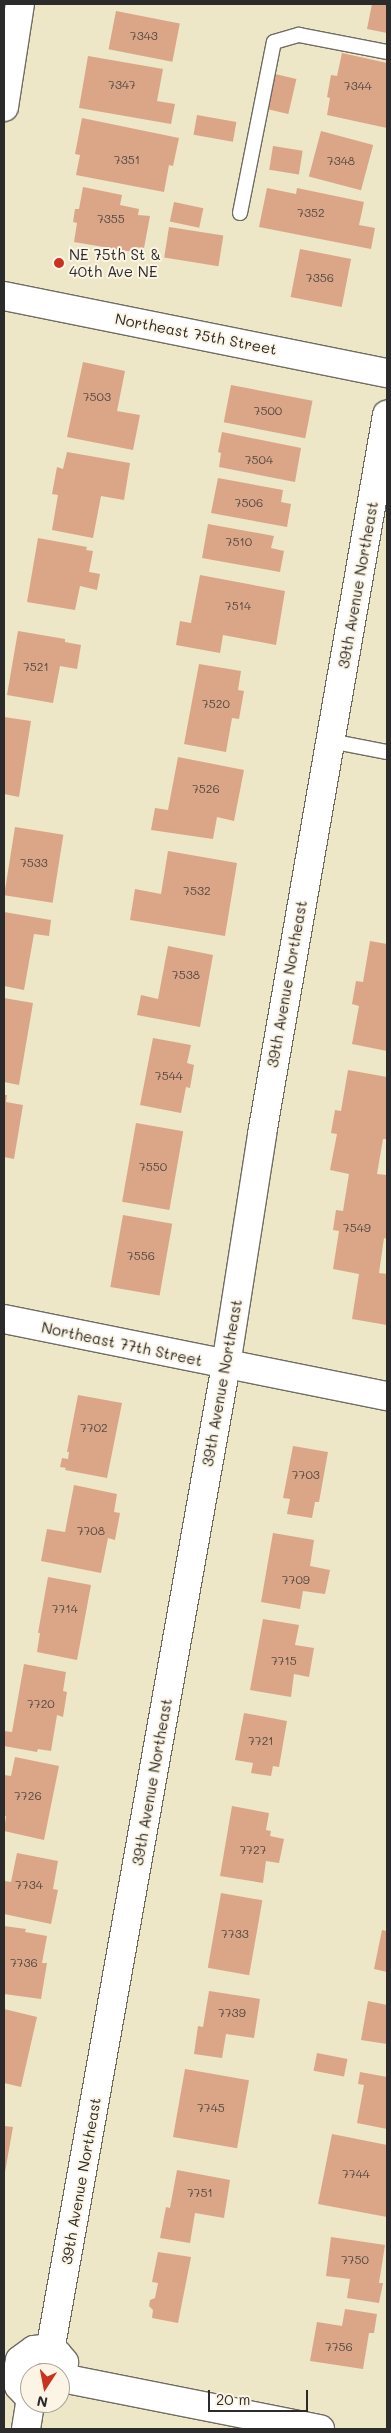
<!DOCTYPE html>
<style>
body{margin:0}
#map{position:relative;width:391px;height:2433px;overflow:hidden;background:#ede6c7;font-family:Mali,sans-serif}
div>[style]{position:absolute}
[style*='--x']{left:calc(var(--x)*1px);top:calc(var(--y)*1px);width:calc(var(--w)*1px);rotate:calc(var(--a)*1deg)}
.building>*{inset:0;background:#daa687;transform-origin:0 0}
.roads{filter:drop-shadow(1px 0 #6f6c62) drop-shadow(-1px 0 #6f6c62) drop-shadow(0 1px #6f6c62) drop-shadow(0 -1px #6f6c62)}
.lane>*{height:14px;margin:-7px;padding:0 7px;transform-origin:7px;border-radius:7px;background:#fff}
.street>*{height:28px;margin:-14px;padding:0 14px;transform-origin:14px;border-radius:14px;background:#fff}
.secondary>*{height:28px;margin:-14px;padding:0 14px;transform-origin:14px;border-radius:14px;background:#fff}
.dots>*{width:14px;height:14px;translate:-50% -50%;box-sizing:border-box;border:2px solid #fcf5e5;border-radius:50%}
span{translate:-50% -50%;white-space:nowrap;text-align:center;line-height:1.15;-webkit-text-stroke:4px #fcf5e5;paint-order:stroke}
.number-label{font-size:12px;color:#574a42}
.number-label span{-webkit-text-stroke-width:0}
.poi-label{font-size:15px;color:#2b2b2b}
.left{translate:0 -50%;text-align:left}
.street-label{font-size:15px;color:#2b2b2b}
.frame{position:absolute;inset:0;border:5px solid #2b2b2b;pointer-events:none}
.north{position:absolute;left:20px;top:2363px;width:50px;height:50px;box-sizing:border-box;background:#fcf5e5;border:1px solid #a8a49b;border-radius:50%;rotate:191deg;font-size:14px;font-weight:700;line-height:20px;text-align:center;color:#2b2b2b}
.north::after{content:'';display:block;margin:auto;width:18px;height:22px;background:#c8321e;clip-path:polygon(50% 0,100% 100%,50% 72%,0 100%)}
.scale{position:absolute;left:208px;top:2390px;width:100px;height:22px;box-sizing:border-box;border:2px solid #2b2b2b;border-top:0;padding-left:6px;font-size:15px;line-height:18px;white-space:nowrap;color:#2b2b2b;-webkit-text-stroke:4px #fcf5e5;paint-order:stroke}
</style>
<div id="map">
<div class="building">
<div style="clip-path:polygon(372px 4px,387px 4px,387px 33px,367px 29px)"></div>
<div style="left:116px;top:11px;width:65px;height:39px;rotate:11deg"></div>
<div style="clip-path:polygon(342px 53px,387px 63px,387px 128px,327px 115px,330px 98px,327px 97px,331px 75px,337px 76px)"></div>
<div style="clip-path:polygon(88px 56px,163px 69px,157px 101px,175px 104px,171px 124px,79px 108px)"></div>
<div style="left:275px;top:74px;width:22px;height:36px;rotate:13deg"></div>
<div style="left:197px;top:115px;width:40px;height:20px;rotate:10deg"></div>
<div style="clip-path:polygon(82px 118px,179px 138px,173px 166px,169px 165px,164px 192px,76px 175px,80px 155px,75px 154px)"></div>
<div style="left:321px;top:131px;width:54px;height:47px;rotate:15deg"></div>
<div style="left:273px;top:146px;width:30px;height:24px;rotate:9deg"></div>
<div style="clip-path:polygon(83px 187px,122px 195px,120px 205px,139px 209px,138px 215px,150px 216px,144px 248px,134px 247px,133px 252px,74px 242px,77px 223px,73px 222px,75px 209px,79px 209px)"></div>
<div style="clip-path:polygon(267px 188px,296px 194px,297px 188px,364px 202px,359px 225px,375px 228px,371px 249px,259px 227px)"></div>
<div style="left:174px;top:202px;width:30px;height:20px;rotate:12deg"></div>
<div style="left:169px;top:227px;width:55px;height:31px;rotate:9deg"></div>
<div style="left:300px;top:249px;width:52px;height:49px;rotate:11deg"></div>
<div style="clip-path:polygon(83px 362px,125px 371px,117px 411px,140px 415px,133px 450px,67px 437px)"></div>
<div style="left:231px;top:385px;width:83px;height:38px;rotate:11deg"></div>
<div style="clip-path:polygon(222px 432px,301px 448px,295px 482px,219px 467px,221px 453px,218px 452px)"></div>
<div style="clip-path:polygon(67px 452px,130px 463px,124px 500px,101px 496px,93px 538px,52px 530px,58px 495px,52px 494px,57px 467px,63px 469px)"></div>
<div style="clip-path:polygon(218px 478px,283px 490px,281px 502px,291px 504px,287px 527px,211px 513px)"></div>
<div style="clip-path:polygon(208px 524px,274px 536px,271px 548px,284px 551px,280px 572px,202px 558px)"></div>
<div style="clip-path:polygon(38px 538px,87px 547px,86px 550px,93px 551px,89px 572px,100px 574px,97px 590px,80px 586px,75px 610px,27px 602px)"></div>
<div style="clip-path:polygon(200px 575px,285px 591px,276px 645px,223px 635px,220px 653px,176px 645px,180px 621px,191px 623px)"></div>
<div style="clip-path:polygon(18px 631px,65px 639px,65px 642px,81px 645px,77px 669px,60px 666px,53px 703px,7px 695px)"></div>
<div style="clip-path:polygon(199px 664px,241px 671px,238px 690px,244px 691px,239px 719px,232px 718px,226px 752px,184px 744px)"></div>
<div style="clip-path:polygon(4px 717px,31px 721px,19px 797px,4px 794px)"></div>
<div style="clip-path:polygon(178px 757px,244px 770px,234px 821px,217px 817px,213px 839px,151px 830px,155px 808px,168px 810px)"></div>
<div style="left:15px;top:827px;width:49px;height:69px;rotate:9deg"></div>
<div style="clip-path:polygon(168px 851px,237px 863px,225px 936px,130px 920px,135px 889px,161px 894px)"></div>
<div style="clip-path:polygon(4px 912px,51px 920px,49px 936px,34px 934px,24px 990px,4px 986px)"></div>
<div style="clip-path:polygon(370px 941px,387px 944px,387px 1051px,352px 1044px,359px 1006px,352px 1004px,356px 981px,363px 982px)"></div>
<div style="clip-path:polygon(168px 946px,213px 955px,200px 1027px,137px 1015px,141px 995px,158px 999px)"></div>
<div style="clip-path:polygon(4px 998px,33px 1003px,19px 1085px,4px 1082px)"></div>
<div style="clip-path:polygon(153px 1038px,191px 1045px,187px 1063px,194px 1065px,190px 1088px,186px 1087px,181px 1113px,140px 1105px)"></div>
<div style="clip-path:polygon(348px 1070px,387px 1077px,387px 1139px,383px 1139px,377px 1174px,387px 1175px,387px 1239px,384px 1238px,379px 1273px,387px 1274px,387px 1325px,352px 1319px,359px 1274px,333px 1269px,339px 1231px,333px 1230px,336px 1210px,343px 1211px,349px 1174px,330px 1170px,337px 1134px,331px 1133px,335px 1110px,341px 1111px)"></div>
<div style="clip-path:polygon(4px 1095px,7px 1095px,6px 1102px,23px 1105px,14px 1159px,4px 1157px)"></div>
<div style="left:136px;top:1123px;width:48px;height:80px;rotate:10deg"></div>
<div style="left:123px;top:1215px;width:50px;height:73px;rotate:10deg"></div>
<div style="clip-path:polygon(78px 1395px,122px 1403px,107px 1478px,65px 1470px,66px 1468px,60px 1467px,62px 1458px,68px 1459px,69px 1452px,67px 1452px)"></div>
<div style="clip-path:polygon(293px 1446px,328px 1452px,319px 1502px,315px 1502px,312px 1518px,287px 1514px,290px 1499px,283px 1498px)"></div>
<div style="clip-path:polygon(74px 1485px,117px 1494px,114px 1512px,120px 1513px,115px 1540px,108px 1538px,101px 1573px,41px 1561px,47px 1529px,65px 1532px)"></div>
<div style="clip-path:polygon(273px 1533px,314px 1540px,310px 1566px,330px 1570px,325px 1594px,303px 1591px,300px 1609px,261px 1602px)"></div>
<div style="clip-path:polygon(48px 1577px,91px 1585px,77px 1660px,37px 1652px,40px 1633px,38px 1633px)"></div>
<div style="clip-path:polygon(263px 1619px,299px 1625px,295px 1645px,314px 1648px,309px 1677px,294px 1674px,291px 1697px,250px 1690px)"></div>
<div style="clip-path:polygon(24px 1664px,66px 1672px,63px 1691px,67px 1692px,63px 1717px,57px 1715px,51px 1751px,38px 1749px,37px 1752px,4px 1746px,4px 1731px,12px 1732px)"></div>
<div style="clip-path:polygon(244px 1713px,287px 1721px,279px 1767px,273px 1766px,271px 1776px,251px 1773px,253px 1763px,235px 1760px)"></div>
<div style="clip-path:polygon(15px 1757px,59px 1766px,44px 1840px,4px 1831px,6px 1816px,4px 1816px,4px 1775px,11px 1776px)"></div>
<div style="clip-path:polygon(232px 1806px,269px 1813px,266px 1830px,271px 1831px,270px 1836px,284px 1839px,279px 1863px,266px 1861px,263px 1883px,220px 1876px)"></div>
<div style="clip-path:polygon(17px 1853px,58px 1861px,53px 1889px,58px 1890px,51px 1924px,4px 1914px,5px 1881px,11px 1882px)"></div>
<div style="left:221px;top:1893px;width:42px;height:76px;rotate:10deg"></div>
<div style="clip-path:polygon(4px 1926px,26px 1929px,25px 1932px,47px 1936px,42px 1963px,47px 1963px,41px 1999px,4px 1994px)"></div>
<div style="clip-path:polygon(382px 1930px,387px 1931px,387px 1972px,374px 1969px)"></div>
<div style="clip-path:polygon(209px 1991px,260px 1999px,254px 2038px,226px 2034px,222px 2058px,194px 2054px,198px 2026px,203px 2027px)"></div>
<div style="clip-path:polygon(368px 2001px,387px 2005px,387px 2044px,361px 2040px)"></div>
<div style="clip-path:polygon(4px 2009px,37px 2017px,21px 2087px,4px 2083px)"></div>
<div style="left:317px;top:2053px;width:31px;height:18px;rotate:11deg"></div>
<div style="left:185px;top:2069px;width:65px;height:69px;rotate:10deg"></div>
<div style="clip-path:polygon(360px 2072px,387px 2077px,387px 2129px,357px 2123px,364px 2085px,358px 2084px)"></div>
<div style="clip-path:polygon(4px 2126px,13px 2127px,5px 2172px,4px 2172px)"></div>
<div style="clip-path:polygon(332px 2134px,387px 2145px,387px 2217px,318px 2204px)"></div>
<div style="clip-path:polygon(177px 2170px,230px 2180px,224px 2218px,195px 2213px,190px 2243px,160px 2238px,166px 2207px,170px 2208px)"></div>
<div style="clip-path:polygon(331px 2237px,385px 2245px,379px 2283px,383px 2283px,379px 2303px,347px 2298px,350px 2279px,326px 2276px)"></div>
<div style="clip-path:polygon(158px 2252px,191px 2257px,178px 2323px,152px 2318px,153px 2310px,149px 2306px,150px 2300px,155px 2298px,158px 2283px,152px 2282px)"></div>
<div style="clip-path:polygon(345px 2309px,377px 2314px,374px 2333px,369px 2333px,363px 2369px,310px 2361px,317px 2322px,342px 2326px)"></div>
</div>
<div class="roads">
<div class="lane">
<div style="--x:240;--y:213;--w:174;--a:-78.8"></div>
<div style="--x:274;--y:42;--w:26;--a:-16"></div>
<div style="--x:299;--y:35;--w:90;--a:10.9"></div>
<div style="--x:330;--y:741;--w:58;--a:10.9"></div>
</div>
<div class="street">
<div style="--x:4;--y:1319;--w:391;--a:11.4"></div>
<div style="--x:50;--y:2351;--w:1002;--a:-79.88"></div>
<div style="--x:226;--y:1365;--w:234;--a:-81.1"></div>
<div style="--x:262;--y:1134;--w:730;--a:-80.14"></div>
<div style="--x:67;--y:2379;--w:258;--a:11.2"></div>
<div style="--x:30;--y:2398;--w:16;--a:-133"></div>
<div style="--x:19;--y:2386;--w:9;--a:-111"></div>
<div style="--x:16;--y:2378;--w:18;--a:-77"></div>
<div style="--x:20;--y:2360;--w:17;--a:-36"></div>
<div style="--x:34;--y:2350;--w:8;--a:-7"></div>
<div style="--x:42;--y:2349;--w:16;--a:18"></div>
<div style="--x:57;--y:2354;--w:11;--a:49"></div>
<div style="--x:26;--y:2429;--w:26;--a:-81"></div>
</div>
<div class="secondary">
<div style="--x:4;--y:107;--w:104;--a:-81.2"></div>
<div style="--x:4;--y:296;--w:391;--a:11.4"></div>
</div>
</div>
<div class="dots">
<div style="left:59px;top:263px;background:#c8321e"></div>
</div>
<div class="number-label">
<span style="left:144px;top:36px">7343</span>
<span style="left:122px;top:85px">7347</span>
<span style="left:358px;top:86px">7344</span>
<span style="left:127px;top:160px">7351</span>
<span style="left:341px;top:161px">7348</span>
<span style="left:311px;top:213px">7352</span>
<span style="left:111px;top:219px">7355</span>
<span style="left:320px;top:278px">7356</span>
<span style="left:97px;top:397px">7503</span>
<span style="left:268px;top:411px">7500</span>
<span style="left:259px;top:460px">7504</span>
<span style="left:249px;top:503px">7506</span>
<span style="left:239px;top:542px">7510</span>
<span style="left:238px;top:606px">7514</span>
<span style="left:36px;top:667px">7521</span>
<span style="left:216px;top:704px">7520</span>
<span style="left:206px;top:789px">7526</span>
<span style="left:34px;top:863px">7533</span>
<span style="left:197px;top:891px">7532</span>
<span style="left:186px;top:975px">7538</span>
<span style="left:169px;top:1076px">7544</span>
<span style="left:153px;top:1167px">7550</span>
<span style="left:357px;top:1228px">7549</span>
<span style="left:141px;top:1256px">7556</span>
<span style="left:94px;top:1428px">7702</span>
<span style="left:306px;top:1475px">7703</span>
<span style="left:91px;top:1531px">7708</span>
<span style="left:296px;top:1580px">7709</span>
<span style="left:65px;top:1609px">7714</span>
<span style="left:284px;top:1661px">7715</span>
<span style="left:41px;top:1704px">7720</span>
<span style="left:261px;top:1741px">7721</span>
<span style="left:28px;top:1796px">7726</span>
<span style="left:253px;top:1850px">7727</span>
<span style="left:29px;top:1885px">7734</span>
<span style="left:235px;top:1934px">7733</span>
<span style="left:24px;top:1963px">7736</span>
<span style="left:232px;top:2013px">7739</span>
<span style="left:211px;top:2108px">7745</span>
<span style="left:356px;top:2174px">7744</span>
<span style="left:200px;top:2193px">7751</span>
<span style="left:355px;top:2260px">7750</span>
<span style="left:339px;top:2347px">7756</span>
</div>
<div class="poi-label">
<span class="left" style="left:69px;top:263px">NE 75th St &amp;<br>40th Ave NE</span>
</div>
<div class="street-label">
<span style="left:196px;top:334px;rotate:11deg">Northeast 75th Street</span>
<span style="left:358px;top:585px;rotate:-80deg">39th Avenue Northeast</span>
<span style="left:287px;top:984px;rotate:-80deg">39th Avenue Northeast</span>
<span style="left:122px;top:1344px;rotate:12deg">Northeast 77th Street</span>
<span style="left:222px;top:1383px;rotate:-80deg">39th Avenue Northeast</span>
<span style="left:152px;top:1782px;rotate:-80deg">39th Avenue Northeast</span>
<span style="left:81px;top:2181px;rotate:-80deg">39th Avenue Northeast</span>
</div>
<div class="frame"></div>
<div class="north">N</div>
<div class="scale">20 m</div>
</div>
